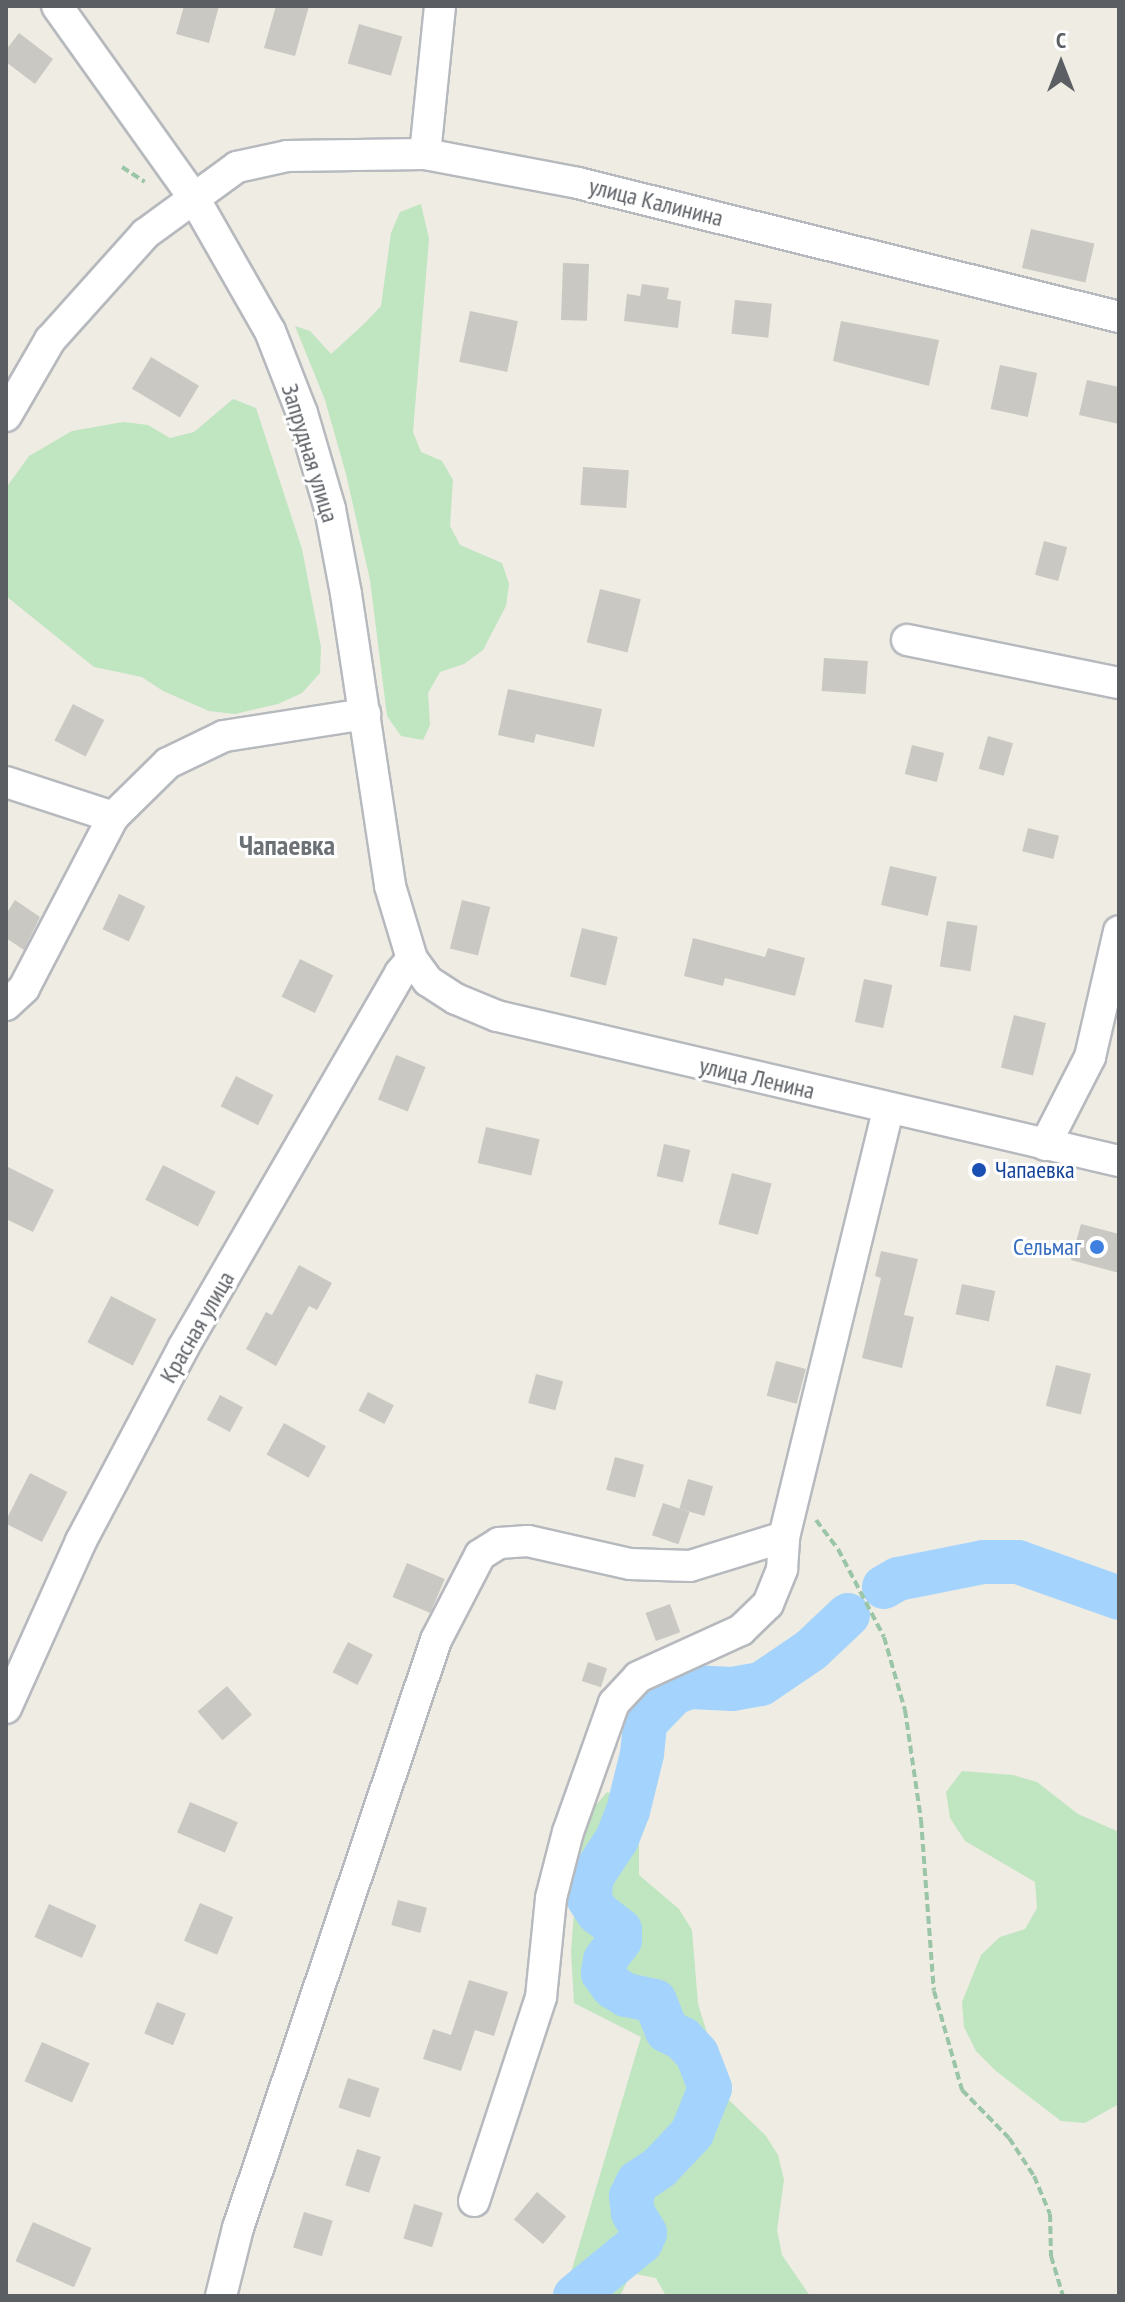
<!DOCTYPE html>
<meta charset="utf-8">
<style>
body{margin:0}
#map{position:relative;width:1125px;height:2302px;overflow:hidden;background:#eeece3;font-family:"PT Sans Narrow",sans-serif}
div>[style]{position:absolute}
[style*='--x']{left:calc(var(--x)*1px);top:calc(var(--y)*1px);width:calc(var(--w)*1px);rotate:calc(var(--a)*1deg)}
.green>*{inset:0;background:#c0e5c1}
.river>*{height:44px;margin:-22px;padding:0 22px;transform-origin:22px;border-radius:22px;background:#a4d4fd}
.building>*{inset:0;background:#cac8c2;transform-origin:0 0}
.path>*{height:4px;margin-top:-2px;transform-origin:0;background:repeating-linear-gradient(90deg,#9ac5a7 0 8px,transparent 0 12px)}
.roads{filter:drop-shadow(2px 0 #b6b9bd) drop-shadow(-2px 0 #b6b9bd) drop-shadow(0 2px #b6b9bd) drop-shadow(0 -2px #b6b9bd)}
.minor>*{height:30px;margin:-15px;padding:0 15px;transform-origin:15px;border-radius:15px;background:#fff}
.dots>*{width:22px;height:22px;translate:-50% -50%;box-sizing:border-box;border:4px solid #fff;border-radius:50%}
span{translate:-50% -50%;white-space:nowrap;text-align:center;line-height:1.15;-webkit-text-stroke:6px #fff;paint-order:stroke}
.street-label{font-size:24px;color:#5b5f64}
.transit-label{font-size:24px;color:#164399}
.left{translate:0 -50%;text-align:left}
.shop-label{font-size:24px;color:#366cbe}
.right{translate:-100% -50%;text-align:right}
.quarter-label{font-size:28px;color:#6c7176;font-weight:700}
.frame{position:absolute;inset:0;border:8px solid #5b5f64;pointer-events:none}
.north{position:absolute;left:1021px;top:24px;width:80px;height:80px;-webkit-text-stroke:6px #fff;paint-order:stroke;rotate:0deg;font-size:22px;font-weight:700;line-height:32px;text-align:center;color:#5b5f64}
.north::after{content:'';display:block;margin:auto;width:28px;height:36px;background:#5b5f64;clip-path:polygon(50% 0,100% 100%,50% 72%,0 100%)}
</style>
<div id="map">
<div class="green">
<div style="clip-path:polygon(421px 204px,429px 239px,413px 432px,421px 452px,442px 461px,453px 480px,450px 526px,460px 545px,502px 563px,509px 584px,506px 606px,483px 650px,464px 664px,440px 672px,428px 693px,430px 725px,423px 740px,401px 736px,387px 716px,370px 580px,346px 474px,325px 400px,295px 326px,310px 331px,331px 354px,365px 323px,381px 306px,391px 233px,400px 212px)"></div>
<div style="clip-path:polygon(233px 399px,256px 408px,302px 549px,321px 647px,320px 673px,302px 693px,278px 704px,235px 714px,209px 711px,163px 691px,142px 677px,94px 667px,6px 596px,6px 488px,29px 456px,72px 431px,123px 422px,148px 425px,170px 438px,194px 432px)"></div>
<div style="clip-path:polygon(962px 1771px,1013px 1775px,1037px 1782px,1078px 1814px,1119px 1832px,1119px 2104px,1085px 2123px,1061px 2121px,996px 2071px,976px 2051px,964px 2027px,962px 2002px,981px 1955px,1000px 1937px,1025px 1929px,1037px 1908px,1035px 1882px,965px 1841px,950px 1818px,946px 1792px)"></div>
<div style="clip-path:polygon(607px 1792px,631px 1801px,639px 1823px,639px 1875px,679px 1909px,692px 1930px,698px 2004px,713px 2052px,714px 2077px,729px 2100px,766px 2136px,778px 2155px,784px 2180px,777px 2230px,782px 2255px,810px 2296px,666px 2296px,656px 2278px,631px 2273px,620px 2296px,564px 2296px,641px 2037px,574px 2003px,571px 1951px,578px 1861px,590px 1812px)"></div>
</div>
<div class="river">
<div style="--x:884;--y:1587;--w:16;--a:-30"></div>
<div style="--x:898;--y:1579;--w:87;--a:-11.3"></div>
<div style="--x:983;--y:1562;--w:35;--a:0"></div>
<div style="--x:1018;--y:1562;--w:107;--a:19.6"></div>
<div style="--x:575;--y:2296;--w:85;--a:-39.3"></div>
<div style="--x:641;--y:2242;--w:10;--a:-66"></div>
<div style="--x:645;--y:2233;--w:23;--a:-121"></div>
<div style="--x:633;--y:2213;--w:17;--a:-97"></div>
<div style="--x:631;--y:2196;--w:16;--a:-63"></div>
<div style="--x:638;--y:2182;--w:27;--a:-34"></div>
<div style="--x:660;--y:2167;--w:47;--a:-46.7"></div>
<div style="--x:692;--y:2133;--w:48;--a:-68.2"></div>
<div style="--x:710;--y:2088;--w:36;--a:-111"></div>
<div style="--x:697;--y:2054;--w:21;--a:-133"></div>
<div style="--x:683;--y:2039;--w:18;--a:-153"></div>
<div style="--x:667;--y:2031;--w:32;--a:-112"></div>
<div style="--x:655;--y:2001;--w:30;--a:-168"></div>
<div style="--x:626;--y:1995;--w:15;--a:-148"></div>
<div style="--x:613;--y:1987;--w:17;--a:-126"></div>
<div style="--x:603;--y:1973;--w:13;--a:-81"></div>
<div style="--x:605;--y:1960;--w:25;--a:-53"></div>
<div style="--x:620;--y:1940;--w:10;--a:-90"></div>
<div style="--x:620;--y:1930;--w:28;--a:-142"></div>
<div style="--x:598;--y:1913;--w:17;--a:-123"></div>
<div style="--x:589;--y:1899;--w:22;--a:-82"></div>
<div style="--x:592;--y:1877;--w:45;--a:-56.7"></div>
<div style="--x:617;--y:1839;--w:30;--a:-69"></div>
<div style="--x:628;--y:1811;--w:59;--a:-76.2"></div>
<div style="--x:642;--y:1754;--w:31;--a:-84"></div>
<div style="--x:645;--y:1723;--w:42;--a:-46"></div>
<div style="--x:674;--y:1693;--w:17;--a:-21"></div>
<div style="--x:690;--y:1687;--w:42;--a:2.7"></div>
<div style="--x:732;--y:1689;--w:29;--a:-10"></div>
<div style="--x:761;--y:1684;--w:60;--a:-34.2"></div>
<div style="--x:811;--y:1650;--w:51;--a:-43.4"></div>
</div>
<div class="building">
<div style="clip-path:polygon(184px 6px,219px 6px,209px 43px,176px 34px)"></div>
<div style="clip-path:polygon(276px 6px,309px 6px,295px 56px,264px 48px)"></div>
<div style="left:359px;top:24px;width:45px;height:41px;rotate:16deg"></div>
<div style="clip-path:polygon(19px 33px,53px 59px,35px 84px,6px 62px,6px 50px)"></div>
<div style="left:1031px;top:229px;width:65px;height:40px;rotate:13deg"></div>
<div style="left:563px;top:263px;width:26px;height:57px;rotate:2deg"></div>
<div style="clip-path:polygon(642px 284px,669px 288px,667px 299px,681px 301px,678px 328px,624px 321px,627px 294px,640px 296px)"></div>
<div style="left:735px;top:300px;width:37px;height:34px;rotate:6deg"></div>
<div style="left:470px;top:311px;width:49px;height:52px;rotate:12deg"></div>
<div style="clip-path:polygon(841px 321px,939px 340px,929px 386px,833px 361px)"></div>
<div style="left:151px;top:357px;width:56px;height:37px;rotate:31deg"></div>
<div style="left:1000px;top:365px;width:38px;height:45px;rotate:12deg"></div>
<div style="clip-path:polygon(1087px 380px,1119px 387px,1119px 424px,1079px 415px)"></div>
<div style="left:583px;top:467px;width:46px;height:38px;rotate:4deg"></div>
<div style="left:1044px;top:541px;width:24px;height:35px;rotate:15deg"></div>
<div style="left:600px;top:589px;width:42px;height:55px;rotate:14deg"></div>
<div style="left:824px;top:658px;width:44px;height:33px;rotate:4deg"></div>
<div style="clip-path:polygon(508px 689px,602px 709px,594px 747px,536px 734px,534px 743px,498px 735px)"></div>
<div style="left:73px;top:704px;width:35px;height:41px;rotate:27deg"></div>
<div style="left:988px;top:736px;width:26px;height:34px;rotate:16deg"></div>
<div style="left:912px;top:745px;width:33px;height:30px;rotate:14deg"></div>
<div style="left:1028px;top:828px;width:32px;height:24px;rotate:14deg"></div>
<div style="left:890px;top:866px;width:48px;height:40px;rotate:13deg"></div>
<div style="left:119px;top:894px;width:29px;height:39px;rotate:25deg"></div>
<div style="clip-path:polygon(15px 900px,40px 917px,24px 950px,6px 938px,6px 914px)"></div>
<div style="left:462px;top:900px;width:29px;height:50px;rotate:14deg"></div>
<div style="left:947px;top:921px;width:31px;height:46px;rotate:9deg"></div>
<div style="left:582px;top:928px;width:37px;height:50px;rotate:14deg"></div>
<div style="clip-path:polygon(693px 938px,765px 957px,768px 948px,805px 958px,795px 996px,725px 978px,723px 986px,684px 976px)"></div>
<div style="left:300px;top:959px;width:37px;height:42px;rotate:26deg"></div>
<div style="left:864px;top:979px;width:29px;height:44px;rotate:12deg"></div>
<div style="left:1014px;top:1015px;width:33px;height:54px;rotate:14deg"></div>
<div style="left:396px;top:1055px;width:32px;height:48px;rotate:22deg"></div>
<div style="left:236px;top:1076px;width:42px;height:34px;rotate:27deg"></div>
<div style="left:486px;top:1127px;width:55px;height:37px;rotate:13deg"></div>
<div style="left:664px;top:1144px;width:27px;height:33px;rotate:13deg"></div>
<div style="left:163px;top:1165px;width:59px;height:39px;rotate:27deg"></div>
<div style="clip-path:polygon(6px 1166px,54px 1190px,33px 1232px,6px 1219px)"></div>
<div style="left:732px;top:1173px;width:41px;height:53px;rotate:15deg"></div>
<div style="clip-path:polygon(1081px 1224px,1119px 1234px,1119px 1273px,1071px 1260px)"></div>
<div style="clip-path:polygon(881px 1251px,918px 1259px,904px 1315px,914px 1317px,902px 1368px,862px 1358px,881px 1278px,875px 1276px)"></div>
<div style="clip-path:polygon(299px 1265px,332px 1283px,317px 1310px,309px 1306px,276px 1366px,246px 1349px,266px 1312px,272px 1315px)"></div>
<div style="left:962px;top:1284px;width:34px;height:31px;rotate:12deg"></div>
<div style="left:111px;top:1296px;width:51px;height:52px;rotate:27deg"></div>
<div style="left:776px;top:1361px;width:31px;height:36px;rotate:15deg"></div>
<div style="left:1056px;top:1365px;width:36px;height:42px;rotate:14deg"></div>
<div style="left:536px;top:1374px;width:28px;height:30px;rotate:15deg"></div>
<div style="left:368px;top:1392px;width:29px;height:21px;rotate:27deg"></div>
<div style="left:220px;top:1395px;width:26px;height:28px;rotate:28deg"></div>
<div style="left:284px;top:1423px;width:48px;height:36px;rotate:29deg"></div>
<div style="left:615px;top:1457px;width:30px;height:34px;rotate:15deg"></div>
<div style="left:30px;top:1473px;width:42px;height:56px;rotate:27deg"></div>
<div style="left:688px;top:1479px;width:26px;height:31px;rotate:16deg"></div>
<div style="left:663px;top:1503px;width:28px;height:34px;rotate:19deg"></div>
<div style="left:407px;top:1563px;width:41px;height:37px;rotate:23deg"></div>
<div style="left:670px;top:1604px;width:30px;height:26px;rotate:70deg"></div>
<div style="left:348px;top:1642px;width:28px;height:34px;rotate:27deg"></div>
<div style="left:588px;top:1662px;width:20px;height:20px;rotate:18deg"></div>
<div style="left:227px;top:1686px;width:38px;height:39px;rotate:49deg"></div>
<div style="left:190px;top:1802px;width:52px;height:33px;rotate:23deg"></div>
<div style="left:398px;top:1900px;width:30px;height:26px;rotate:15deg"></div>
<div style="left:200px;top:1903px;width:36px;height:41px;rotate:23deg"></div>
<div style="left:49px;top:1904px;width:52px;height:36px;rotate:24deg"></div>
<div style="clip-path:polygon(469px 1980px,508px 1992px,494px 2036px,475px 2030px,461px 2071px,423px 2059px,433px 2029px,451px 2035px)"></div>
<div style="left:157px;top:2002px;width:31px;height:34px;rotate:22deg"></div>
<div style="left:42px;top:2042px;width:52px;height:43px;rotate:24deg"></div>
<div style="left:348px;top:2078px;width:33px;height:31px;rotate:18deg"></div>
<div style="left:357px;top:2149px;width:25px;height:38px;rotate:18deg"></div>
<div style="left:537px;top:2192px;width:38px;height:36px;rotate:40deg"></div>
<div style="left:414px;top:2204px;width:30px;height:36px;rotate:17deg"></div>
<div style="left:304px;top:2212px;width:30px;height:37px;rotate:17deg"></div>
<div style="left:33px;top:2222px;width:64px;height:43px;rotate:24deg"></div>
</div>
<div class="path">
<div style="--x:122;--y:167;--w:27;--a:33"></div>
<div style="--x:816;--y:1520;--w:36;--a:53"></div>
<div style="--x:838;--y:1549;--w:99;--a:62.4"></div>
<div style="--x:884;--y:1637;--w:76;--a:74"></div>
<div style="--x:905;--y:1710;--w:111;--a:81.7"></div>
<div style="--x:921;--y:1820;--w:171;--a:85.7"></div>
<div style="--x:934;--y:1991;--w:103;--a:74.2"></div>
<div style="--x:962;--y:2090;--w:67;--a:45.6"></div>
<div style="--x:1009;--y:2138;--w:45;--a:56.7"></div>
<div style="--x:1034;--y:2176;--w:41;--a:67.2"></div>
<div style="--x:1050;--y:2214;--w:42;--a:88.6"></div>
<div style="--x:1051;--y:2256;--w:42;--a:73.3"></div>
</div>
<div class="roads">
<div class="minor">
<div style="--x:57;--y:6;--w:236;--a:54.5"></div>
<div style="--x:194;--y:198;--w:153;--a:60.3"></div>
<div style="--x:270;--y:331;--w:88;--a:68.7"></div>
<div style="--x:302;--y:413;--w:100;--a:73.7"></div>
<div style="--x:330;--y:509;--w:86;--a:79.3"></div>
<div style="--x:346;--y:594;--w:295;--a:81.4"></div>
<div style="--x:390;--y:886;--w:76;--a:73.2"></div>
<div style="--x:412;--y:959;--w:27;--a:54"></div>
<div style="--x:428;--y:981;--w:33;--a:33"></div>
<div style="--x:456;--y:999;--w:44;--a:22.5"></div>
<div style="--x:497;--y:1016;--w:639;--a:13.12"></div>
<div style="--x:425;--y:154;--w:149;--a:-84.2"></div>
<div style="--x:6;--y:416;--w:88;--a:-59.9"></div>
<div style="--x:50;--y:340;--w:142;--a:-48.1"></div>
<div style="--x:145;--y:234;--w:114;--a:-36.1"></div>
<div style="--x:237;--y:167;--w:51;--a:-12.4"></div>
<div style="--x:287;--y:156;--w:138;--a:-0.8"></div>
<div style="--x:425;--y:154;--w:156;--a:10.7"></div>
<div style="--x:578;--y:183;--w:557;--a:13.91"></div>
<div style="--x:907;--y:640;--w:216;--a:11.5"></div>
<div style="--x:6;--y:782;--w:113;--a:18.1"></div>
<div style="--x:113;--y:817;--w:77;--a:-44.5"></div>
<div style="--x:168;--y:763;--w:62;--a:-25.7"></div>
<div style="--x:224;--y:736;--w:143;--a:-8.9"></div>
<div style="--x:6;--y:1005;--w:25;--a:-43"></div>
<div style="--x:24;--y:988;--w:193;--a:-62.5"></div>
<div style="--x:1045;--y:1145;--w:99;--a:-62.9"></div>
<div style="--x:1090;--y:1057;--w:129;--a:-77"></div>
<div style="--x:6;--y:1708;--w:183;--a:-65.8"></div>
<div style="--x:81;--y:1541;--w:218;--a:-62.1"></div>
<div style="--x:183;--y:1348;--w:433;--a:-59.9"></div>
<div style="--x:400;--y:973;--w:18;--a:-49"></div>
<div style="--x:474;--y:2201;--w:215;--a:-71.8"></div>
<div style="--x:541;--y:1997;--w:100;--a:-84.2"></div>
<div style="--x:551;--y:1898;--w:68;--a:-75.6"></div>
<div style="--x:568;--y:1832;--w:137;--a:-70.4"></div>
<div style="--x:614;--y:1703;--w:35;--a:-47"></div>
<div style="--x:638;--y:1677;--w:113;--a:-24.5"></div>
<div style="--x:741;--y:1630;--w:37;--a:-44"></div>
<div style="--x:768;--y:1604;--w:38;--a:-68"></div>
<div style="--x:782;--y:1569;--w:32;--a:-86"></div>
<div style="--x:784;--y:1537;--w:440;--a:-76.3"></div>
<div style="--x:221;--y:2296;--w:70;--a:-76"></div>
<div style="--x:238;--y:2228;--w:620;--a:-71.39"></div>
<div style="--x:436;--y:1640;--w:96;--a:-62.6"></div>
<div style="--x:480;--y:1555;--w:22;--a:-32"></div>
<div style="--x:499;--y:1543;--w:29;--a:-4"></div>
<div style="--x:528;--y:1541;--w:105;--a:12.7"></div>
<div style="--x:630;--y:1564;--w:60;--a:1.9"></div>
<div style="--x:690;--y:1566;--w:98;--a:-17.1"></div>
</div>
</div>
<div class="dots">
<div style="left:979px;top:1170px;background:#1a4fb4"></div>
<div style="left:1097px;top:1247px;background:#3f7fe0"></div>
</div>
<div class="street-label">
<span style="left:656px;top:202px;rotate:14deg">улица Калинина</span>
<span style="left:310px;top:453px;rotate:73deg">Запрудная улица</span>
<span style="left:757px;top:1078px;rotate:13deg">улица Ленина</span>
<span style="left:197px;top:1327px;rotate:-60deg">Красная улица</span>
</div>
<div class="transit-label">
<span class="left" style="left:995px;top:1170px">Чапаевка</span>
</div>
<div class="shop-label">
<span class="right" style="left:1081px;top:1247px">Сельмаг</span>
</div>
<div class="quarter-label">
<span style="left:287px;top:845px">Чапаевка</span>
</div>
<div class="frame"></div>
<div class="north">С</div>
</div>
